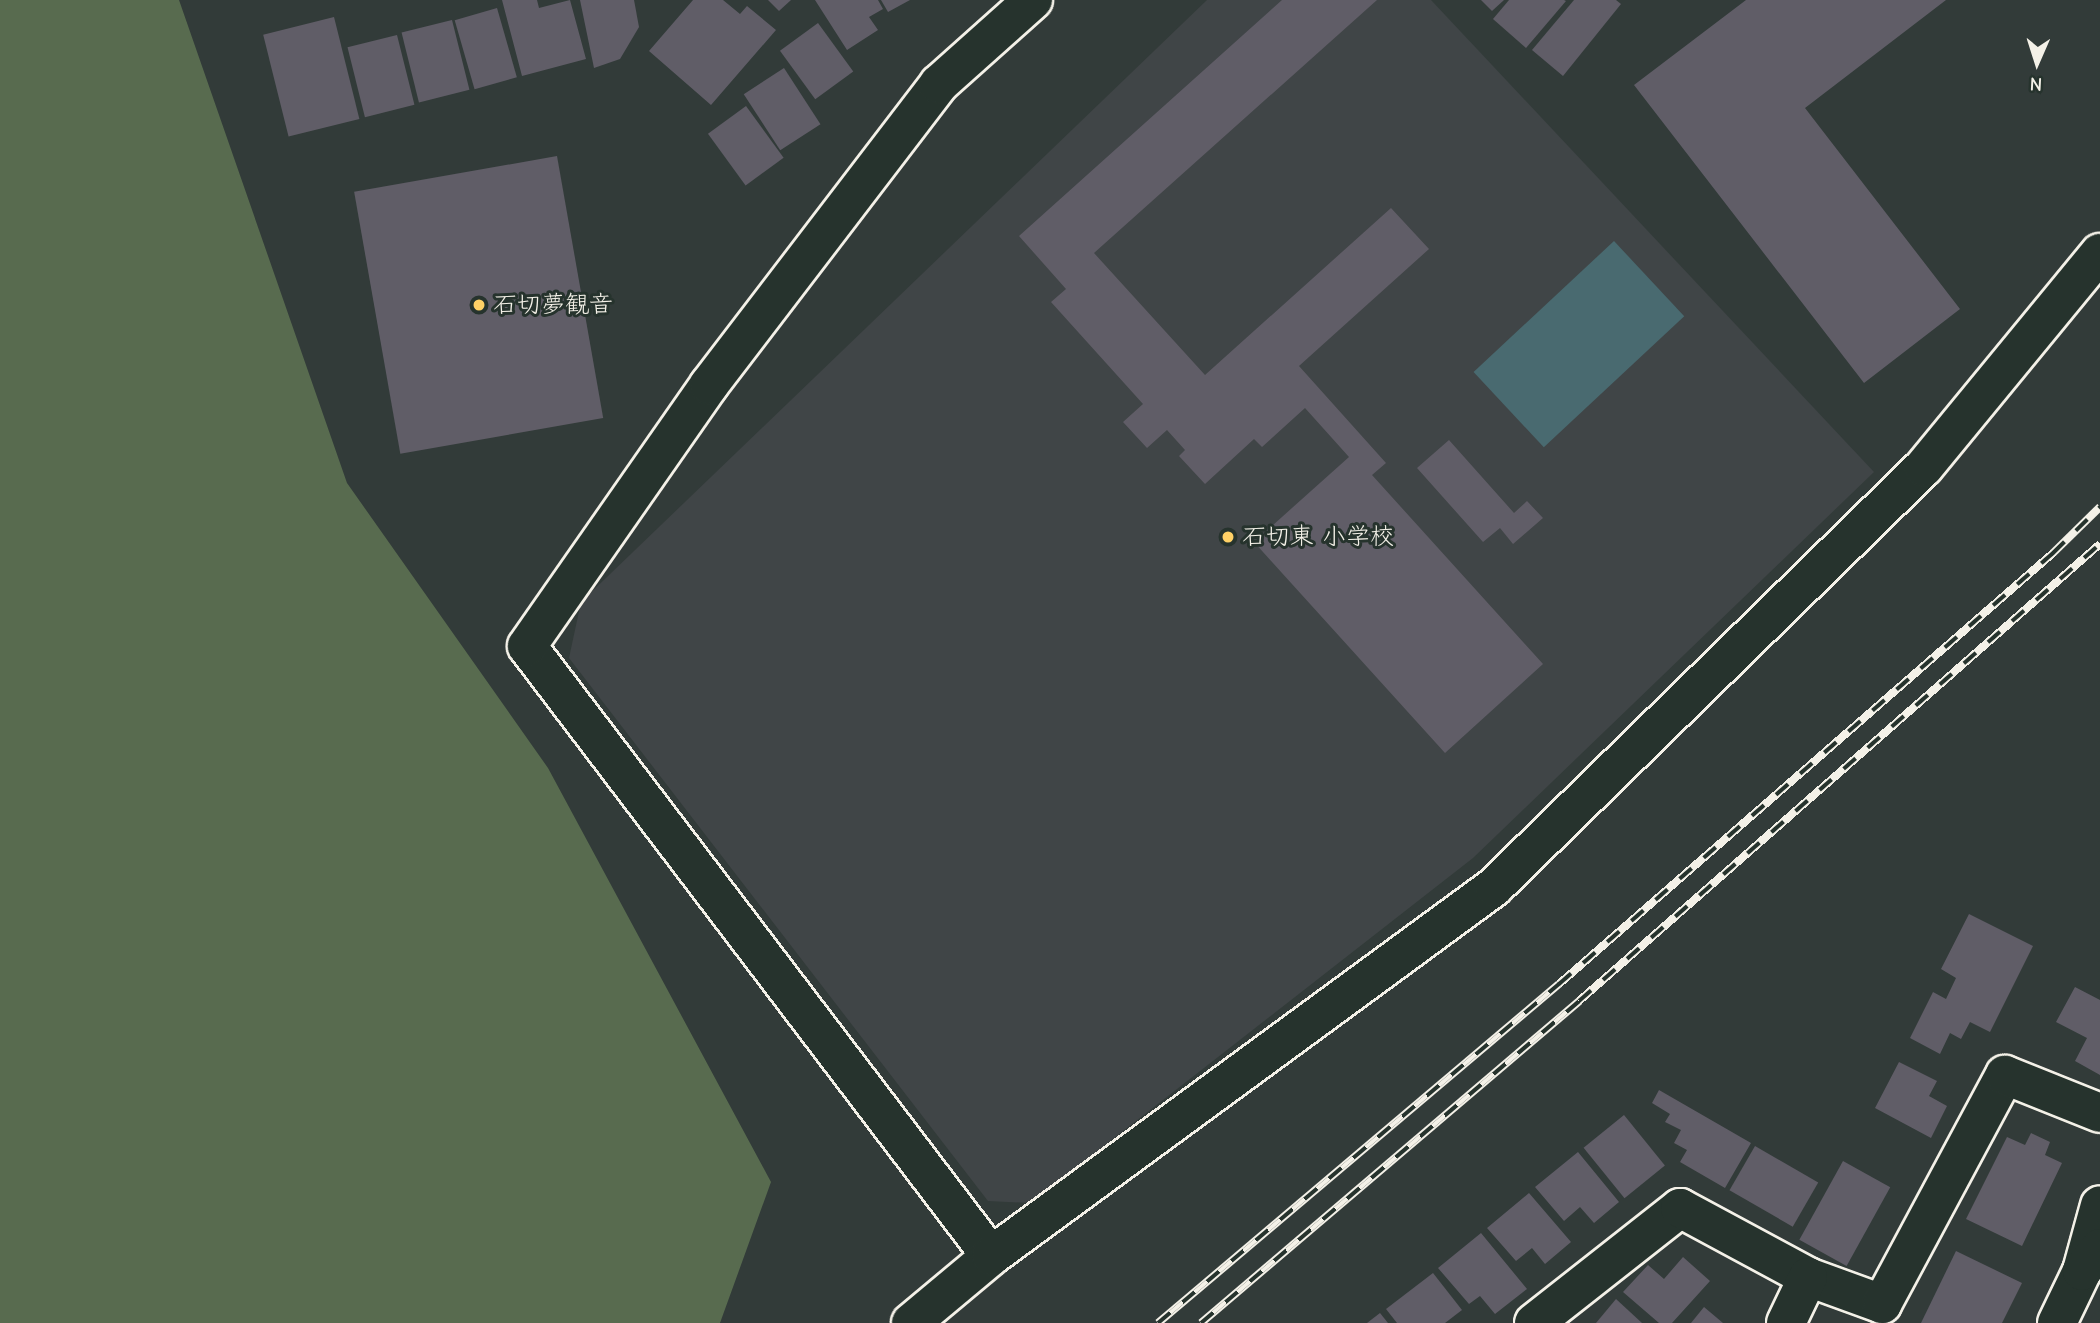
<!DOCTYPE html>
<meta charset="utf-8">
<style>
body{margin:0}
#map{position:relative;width:2100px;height:1323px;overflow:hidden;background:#323b39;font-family:"Comic Neue","Klee One",sans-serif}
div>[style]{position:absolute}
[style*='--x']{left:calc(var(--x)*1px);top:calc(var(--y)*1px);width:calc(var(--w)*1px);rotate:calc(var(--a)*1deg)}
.built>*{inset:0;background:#404547}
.green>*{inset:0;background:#586b4f}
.water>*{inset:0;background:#496a70;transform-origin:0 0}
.building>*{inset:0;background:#605d67;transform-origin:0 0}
.roads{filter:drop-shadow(2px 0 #f4f1e8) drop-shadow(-2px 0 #f4f1e8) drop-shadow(0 2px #f4f1e8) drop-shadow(0 -2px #f4f1e8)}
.minor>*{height:38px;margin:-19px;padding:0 19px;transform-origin:19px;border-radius:19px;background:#26332d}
.tertiary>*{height:38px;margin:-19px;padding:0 19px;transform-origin:19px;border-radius:19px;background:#26332d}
.rail>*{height:8px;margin-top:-4px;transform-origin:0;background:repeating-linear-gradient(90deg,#26332d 0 16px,#f4f1e8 0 32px);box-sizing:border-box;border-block:2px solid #f4f1e8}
.dots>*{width:19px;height:19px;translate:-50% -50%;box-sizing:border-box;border:4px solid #26332d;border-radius:50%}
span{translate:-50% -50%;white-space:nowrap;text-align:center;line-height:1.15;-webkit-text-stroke:6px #26332d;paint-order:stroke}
.poi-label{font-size:24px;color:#f4f1e8}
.left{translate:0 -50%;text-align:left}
.north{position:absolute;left:2002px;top:28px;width:70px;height:70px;-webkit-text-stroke:5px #26332d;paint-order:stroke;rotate:183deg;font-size:19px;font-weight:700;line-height:28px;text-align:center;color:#f4f1e8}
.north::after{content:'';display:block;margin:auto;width:24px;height:32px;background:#f4f1e8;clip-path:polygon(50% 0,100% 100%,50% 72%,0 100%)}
</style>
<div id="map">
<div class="built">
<div style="clip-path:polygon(1207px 0,1431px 0,1874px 472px,1473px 858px,1031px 1203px,988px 1201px,569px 658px,581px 602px)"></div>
</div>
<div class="green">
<div style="clip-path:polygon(0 0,179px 0,347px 483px,548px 768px,771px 1182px,720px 1323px,0 1323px)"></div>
</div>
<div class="water">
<div style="left:1614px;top:241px;width:103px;height:192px;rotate:47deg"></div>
</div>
<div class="building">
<div style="clip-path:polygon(502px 0,537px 0,539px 8px,570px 0,586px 59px,522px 76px)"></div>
<div style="clip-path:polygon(580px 0,634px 0,639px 27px,620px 59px,594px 68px)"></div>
<div style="clip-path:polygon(693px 0,723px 0,740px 14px,747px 6px,776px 30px,711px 105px,649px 51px)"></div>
<div style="clip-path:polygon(768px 0,791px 0,779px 11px)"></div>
<div style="clip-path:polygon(815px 0,878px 0,883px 9px,869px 17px,878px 30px,847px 50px)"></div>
<div style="clip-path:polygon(881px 0,910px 0,888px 12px)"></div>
<div style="clip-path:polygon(1282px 0,1377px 0,1094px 253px,1205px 375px,1391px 208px,1429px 249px,1299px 366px,1386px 463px,1372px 475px,1543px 664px,1445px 753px,1254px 542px,1349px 457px,1305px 408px,1262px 447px,1254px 439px,1205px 484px,1179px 456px,1185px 450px,1167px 430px,1147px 448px,1123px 422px,1143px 404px,1051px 302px,1066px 289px,1019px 236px)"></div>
<div style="clip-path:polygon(1481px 0,1504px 0,1492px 11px)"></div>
<div style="clip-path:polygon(1509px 0,1564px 0,1566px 1px,1526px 48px,1493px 19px)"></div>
<div style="clip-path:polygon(1574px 0,1616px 0,1621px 4px,1563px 76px,1532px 50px)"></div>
<div style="clip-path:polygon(1746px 0,1946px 0,1805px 108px,1960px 309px,1864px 383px,1634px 85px)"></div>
<div style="left:497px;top:8px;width:72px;height:44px;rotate:74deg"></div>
<div style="left:334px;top:17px;width:105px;height:73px;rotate:76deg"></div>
<div style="left:452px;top:20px;width:72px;height:52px;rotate:76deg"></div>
<div style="left:818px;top:23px;width:60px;height:47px;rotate:54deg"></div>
<div style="left:397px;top:35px;width:72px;height:51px;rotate:76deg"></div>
<div style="left:784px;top:68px;width:67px;height:48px;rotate:57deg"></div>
<div style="left:746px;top:106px;width:64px;height:47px;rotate:54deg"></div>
<div style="left:557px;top:156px;width:266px;height:206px;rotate:80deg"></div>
<div style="clip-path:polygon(1449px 440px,1514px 513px,1527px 501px,1543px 518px,1513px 544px,1500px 528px,1483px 542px,1417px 468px)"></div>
<div style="clip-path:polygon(1969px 914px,2033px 946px,1990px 1032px,1970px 1022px,1961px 1039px,1950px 1033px,1940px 1054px,1910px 1038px,1933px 992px,1946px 999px,1956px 978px,1941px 969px)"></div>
<div style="clip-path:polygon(2075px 987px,2100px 1000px,2100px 1075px,2075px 1061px,2087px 1038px,2056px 1022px)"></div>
<div style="clip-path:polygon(1899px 1062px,1937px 1081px,1929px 1096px,1947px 1106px,1931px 1138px,1875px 1108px)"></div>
<div style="clip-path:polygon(1659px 1090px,1751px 1143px,1725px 1188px,1680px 1162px,1687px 1150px,1674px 1143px,1681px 1130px,1665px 1122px,1670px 1114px,1652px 1103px)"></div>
<div style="left:1624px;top:1115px;width:65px;height:52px;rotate:51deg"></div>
<div style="clip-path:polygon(2031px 1133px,2050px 1142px,2045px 1155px,2062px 1163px,2022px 1246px,1966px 1219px,2007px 1137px,2025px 1145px)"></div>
<div style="left:1755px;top:1146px;width:73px;height:51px;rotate:30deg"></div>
<div style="clip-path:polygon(1578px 1152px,1619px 1202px,1594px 1223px,1580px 1207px,1564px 1221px,1535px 1187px)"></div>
<div style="left:1843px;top:1161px;width:54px;height:90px;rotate:29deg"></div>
<div style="clip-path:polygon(1529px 1193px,1571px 1242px,1545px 1264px,1532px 1248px,1516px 1261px,1487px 1228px)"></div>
<div style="clip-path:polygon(1481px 1233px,1527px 1289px,1495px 1314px,1480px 1296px,1469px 1304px,1438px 1268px)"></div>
<div style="clip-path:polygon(1956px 1251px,2022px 1283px,2002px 1323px,1921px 1323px)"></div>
<div style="clip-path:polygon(1683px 1257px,1710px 1281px,1672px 1323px,1659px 1323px,1623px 1292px,1648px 1265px,1664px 1279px)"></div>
<div style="clip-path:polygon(1433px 1273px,1462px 1310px,1445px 1323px,1397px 1323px,1386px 1309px)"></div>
<div style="clip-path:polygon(1616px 1299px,1642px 1323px,1596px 1323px)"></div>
<div style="clip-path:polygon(1704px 1307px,1723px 1323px,1691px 1323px)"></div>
<div style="clip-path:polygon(1380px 1313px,1388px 1323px,1367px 1323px)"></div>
</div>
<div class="roads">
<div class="minor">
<div style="--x:991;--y:1256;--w:766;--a:-127.26"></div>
<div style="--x:527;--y:646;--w:318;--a:-55.1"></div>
<div style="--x:709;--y:385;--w:379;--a:-52.6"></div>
<div style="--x:939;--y:84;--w:126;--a:-41.8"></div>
<div style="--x:911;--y:1323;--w:104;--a:-39.9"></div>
<div style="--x:991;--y:1256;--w:624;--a:-36.26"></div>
<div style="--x:1494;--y:887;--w:601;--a:-44.33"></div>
<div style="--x:1924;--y:467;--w:277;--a:-50.6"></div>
<div style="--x:1534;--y:1323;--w:186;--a:-38.2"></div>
<div style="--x:1680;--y:1208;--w:145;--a:28.3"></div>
<div style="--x:1808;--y:1277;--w:79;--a:20"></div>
<div style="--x:1882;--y:1304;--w:260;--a:-61.8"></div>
<div style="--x:2005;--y:1075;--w:102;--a:21.8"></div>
<div style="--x:1786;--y:1323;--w:51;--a:-64.4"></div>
<div style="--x:2057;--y:1323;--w:58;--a:-64.3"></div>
<div style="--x:2082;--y:1271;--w:68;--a:-74.7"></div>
</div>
<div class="tertiary">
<div style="--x:2082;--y:1271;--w:29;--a:-52"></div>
</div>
</div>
<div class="rail">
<div style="--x:1158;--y:1323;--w:525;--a:-40.21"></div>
<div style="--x:1559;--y:984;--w:656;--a:-41.1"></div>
<div style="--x:2053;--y:553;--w:66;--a:-44.4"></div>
<div style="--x:1201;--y:1323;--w:497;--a:-40.4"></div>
<div style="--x:1579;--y:1001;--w:693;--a:-41.26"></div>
</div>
<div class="dots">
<div style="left:479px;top:305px;background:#ffd166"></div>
<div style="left:1228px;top:537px;background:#ffd166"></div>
</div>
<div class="poi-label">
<span class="left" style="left:493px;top:305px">石切夢観音</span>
<span class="left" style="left:1242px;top:537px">石切東 小学校</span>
</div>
<div class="north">N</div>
</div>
